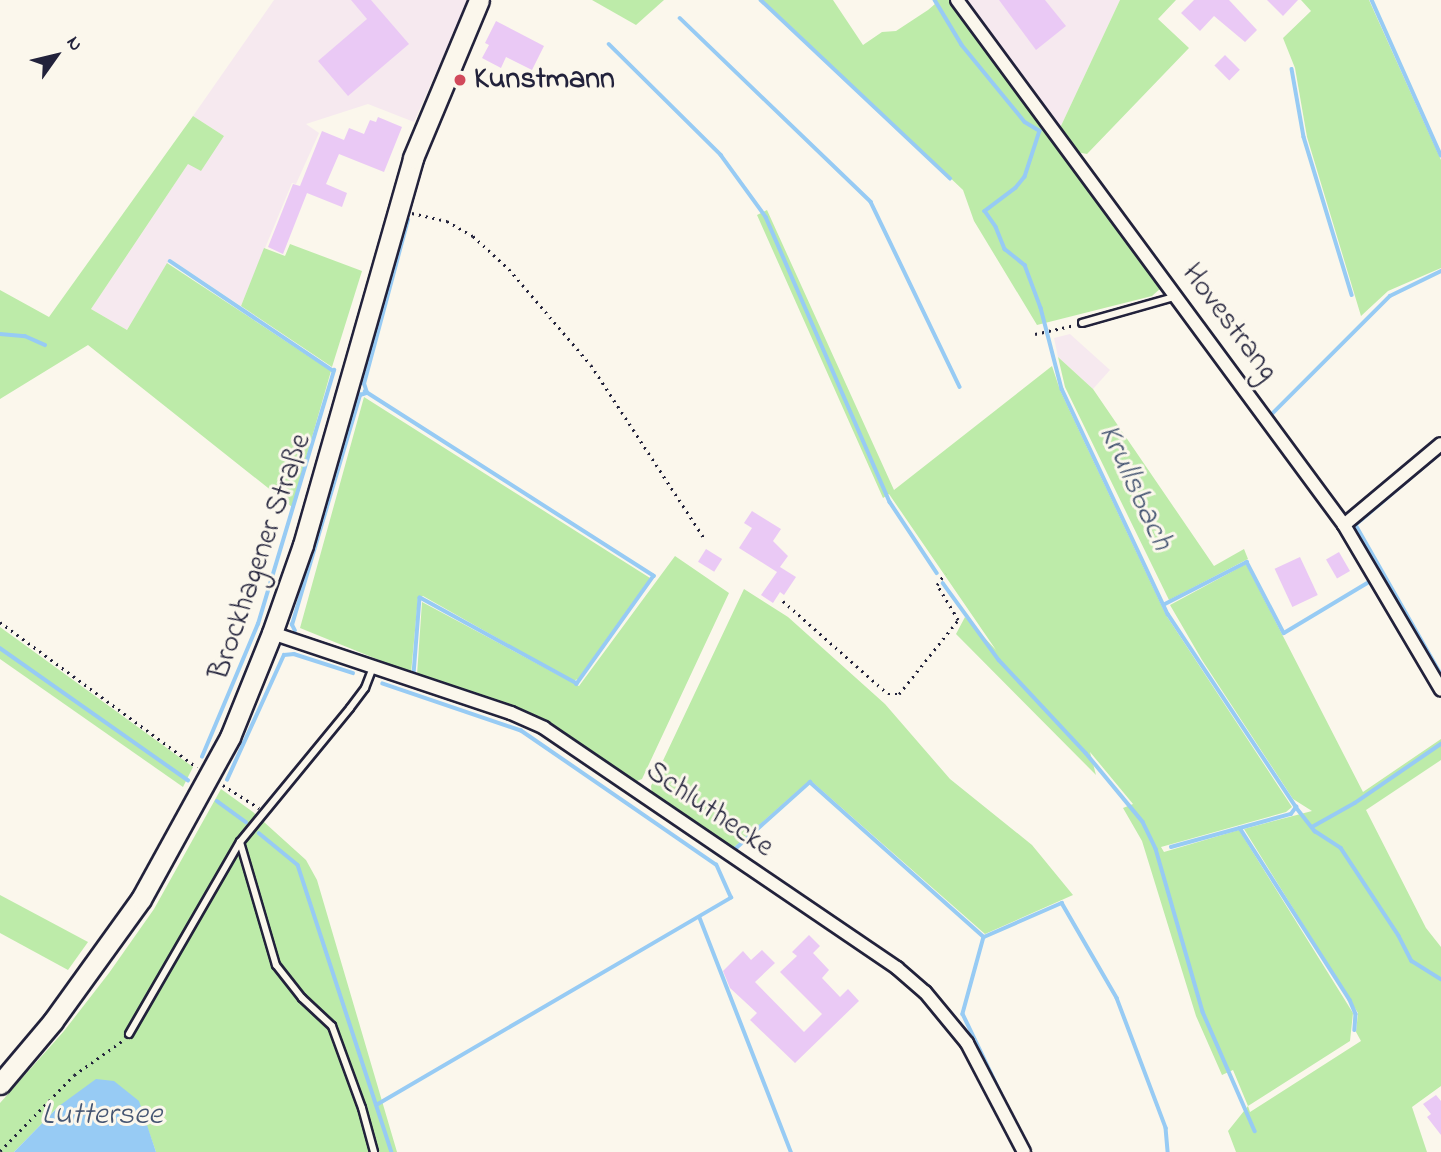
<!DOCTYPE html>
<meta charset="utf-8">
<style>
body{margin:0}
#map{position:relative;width:1441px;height:1152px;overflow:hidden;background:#fbf7ec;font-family:"Indie Flower",sans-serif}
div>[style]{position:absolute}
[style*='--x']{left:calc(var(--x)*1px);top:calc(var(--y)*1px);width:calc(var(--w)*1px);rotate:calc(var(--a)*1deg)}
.built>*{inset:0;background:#f6e9ef}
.green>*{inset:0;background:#bdeba9}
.water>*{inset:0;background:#97cbf4}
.stream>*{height:3.5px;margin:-1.75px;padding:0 1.75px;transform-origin:1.75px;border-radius:1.75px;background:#97cbf4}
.building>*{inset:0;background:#eac9f5;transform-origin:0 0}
.path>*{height:2.5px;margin-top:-1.25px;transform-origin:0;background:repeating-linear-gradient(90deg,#22223b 0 2px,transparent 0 7px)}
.roads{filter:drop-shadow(2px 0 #22223b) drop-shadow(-2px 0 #22223b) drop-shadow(0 2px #22223b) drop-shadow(0 -2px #22223b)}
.service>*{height:6px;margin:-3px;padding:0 3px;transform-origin:3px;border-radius:3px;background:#fbf7ec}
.minor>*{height:12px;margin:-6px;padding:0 6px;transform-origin:6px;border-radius:6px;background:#fbf7ec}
.secondary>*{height:19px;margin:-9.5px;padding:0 9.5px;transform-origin:9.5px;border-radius:9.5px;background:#fbf7ec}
.dots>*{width:19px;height:19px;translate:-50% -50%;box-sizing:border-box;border:4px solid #fbf7ec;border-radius:50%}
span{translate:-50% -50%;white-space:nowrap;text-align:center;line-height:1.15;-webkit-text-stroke:6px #fbf7ec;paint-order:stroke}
.poi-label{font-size:30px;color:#22223b;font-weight:700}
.left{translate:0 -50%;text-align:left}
.street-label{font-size:30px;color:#22223b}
.water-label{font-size:32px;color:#455572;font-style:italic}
.north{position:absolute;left:21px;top:21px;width:70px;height:70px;-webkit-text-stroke:5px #fbf7ec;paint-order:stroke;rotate:56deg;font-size:19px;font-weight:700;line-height:28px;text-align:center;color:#22223b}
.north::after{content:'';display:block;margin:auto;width:24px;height:32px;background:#22223b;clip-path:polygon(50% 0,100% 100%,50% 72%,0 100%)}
</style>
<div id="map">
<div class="built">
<div style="clip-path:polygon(274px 0,468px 0,414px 122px,368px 104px,306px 124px,319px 133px,296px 184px,292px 183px,241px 306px,170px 259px,127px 330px,91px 309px,188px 164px,224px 136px,193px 116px)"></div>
<div style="clip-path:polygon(966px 0,1120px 0,1060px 128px)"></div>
<div style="clip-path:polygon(1070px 334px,1110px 370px,1093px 389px,1058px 357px,1054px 338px)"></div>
</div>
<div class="green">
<div style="clip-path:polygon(592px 0,664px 0,636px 25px)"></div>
<div style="clip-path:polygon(763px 0,833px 0,863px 45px,882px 32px,896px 31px,928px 10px,935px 4px,933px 0,949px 0,1161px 288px,1152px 296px,1037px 325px,974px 221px,963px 190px)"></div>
<div style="clip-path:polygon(1120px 0,1176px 0,1158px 19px,1189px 48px,1087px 154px,1077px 152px,1060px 128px)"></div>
<div style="clip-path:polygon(1301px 0,1369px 0,1441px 160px,1441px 268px,1388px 291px,1361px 316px,1307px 137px,1295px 68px,1283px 38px,1311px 11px)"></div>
<div style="clip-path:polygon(193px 116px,224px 136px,201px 171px,188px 164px,91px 309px,127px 330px,167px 263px,331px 371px,292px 507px,88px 345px,0 399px,0 290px,49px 317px)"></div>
<div style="clip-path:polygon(767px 210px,894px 490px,1052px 366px,1060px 390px,1166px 615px,1292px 807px,1286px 812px,1161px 847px,1164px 852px,1239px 830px,1353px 1013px,1350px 1041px,1248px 1106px,1250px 1112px,1361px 1041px,1356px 1032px,1358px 1013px,1244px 829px,1312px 811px,1293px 799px,1202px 660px,1170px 605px,1246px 564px,1363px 792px,1441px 739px,1441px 760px,1366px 810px,1426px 928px,1441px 947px,1441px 1086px,1412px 1107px,1427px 1152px,1236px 1152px,1228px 1131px,1248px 1106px,1233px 1070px,1222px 1075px,1196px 1016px,1142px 841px,1123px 808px,1133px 804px,1090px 752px,1096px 775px,956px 634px,965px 617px,996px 650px,889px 494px,883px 498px,757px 215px)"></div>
<div style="clip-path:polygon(290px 244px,362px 271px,332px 367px,241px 306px,264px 248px,285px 256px)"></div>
<div style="clip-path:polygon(1058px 357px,1093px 389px,1214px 566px,1244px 549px,1248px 559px,1169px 600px,1065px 387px)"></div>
<div style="clip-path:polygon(364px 397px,650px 578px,578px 679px,573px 681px,423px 596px,418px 598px,411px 673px,300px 628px)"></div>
<div style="clip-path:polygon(675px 556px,729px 593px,642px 779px,632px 783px,513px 707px,417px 675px,422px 602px,579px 686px)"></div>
<div style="clip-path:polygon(744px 589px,788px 617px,885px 704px,950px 779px,1032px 845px,1073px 895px,985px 934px,810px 780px,732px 849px,652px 794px,651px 786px)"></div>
<div style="clip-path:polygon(0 627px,193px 767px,183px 787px,0 659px)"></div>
<div style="clip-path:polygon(221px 789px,253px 812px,306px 860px,317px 880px,397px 1152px,156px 1152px,138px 1101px,59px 1106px,14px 1152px,0 1152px,0 1103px,64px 1031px,109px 973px,154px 909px)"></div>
<div style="clip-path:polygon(0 895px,88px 942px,68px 970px,0 933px)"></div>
</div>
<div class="water">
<div style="clip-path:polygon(96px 1079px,114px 1081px,139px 1101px,156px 1152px,14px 1152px,59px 1106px)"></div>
</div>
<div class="stream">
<div style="--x:761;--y:0;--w:260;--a:43.3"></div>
<div style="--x:935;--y:0;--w:52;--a:59"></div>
<div style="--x:962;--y:45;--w:99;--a:50.7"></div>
<div style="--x:1025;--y:122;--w:17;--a:31"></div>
<div style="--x:1040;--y:131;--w:48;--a:108.1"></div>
<div style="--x:1025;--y:177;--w:14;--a:129"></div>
<div style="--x:1016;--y:188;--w:39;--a:143"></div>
<div style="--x:985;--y:211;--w:19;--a:55"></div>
<div style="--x:996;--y:227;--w:24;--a:68"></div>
<div style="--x:1005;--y:249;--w:26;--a:39"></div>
<div style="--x:1025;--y:265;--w:46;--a:69.6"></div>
<div style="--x:1041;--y:308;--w:84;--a:75.5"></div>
<div style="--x:1062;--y:389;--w:249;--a:64.8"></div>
<div style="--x:1168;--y:614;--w:232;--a:56.4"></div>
<div style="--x:1296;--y:807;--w:31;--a:52"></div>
<div style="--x:1315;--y:831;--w:31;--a:33"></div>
<div style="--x:1341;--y:848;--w:105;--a:56.6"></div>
<div style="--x:1399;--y:936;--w:28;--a:63"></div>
<div style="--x:1412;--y:961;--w:34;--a:32"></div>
<div style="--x:1372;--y:0;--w:170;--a:66"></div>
<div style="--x:680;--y:18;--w:265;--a:43.9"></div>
<div style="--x:871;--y:202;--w:205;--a:64.3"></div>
<div style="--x:609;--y:44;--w:158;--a:44.7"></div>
<div style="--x:721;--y:155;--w:77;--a:54"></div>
<div style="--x:766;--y:217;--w:311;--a:66.5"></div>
<div style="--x:890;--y:502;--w:85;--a:56.5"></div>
<div style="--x:1292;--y:69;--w:69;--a:80"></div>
<div style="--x:1304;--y:137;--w:165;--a:73.1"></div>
<div style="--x:170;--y:261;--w:197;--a:33.9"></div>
<div style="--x:0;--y:334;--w:25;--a:5"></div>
<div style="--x:25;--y:336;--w:22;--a:24"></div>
<div style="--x:365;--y:391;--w:343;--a:32.6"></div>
<div style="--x:654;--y:576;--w:133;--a:125.5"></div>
<div style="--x:577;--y:684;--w:179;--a:-151.3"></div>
<div style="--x:420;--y:598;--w:77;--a:94.5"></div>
<div style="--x:1273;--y:413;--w:165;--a:-45"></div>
<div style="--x:1390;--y:296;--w:57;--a:-26.1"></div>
<div style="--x:1441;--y:453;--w:111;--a:139.7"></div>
<div style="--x:1356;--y:525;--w:172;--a:60.3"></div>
<div style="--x:943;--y:583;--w:95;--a:54"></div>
<div style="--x:999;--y:660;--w:127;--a:46.9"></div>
<div style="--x:1086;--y:753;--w:89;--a:50.4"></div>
<div style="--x:1143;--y:822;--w:30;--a:64"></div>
<div style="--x:1156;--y:849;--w:170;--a:73.9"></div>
<div style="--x:1203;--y:1012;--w:130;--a:66.4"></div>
<div style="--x:1165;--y:604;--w:92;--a:-27.1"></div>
<div style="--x:1247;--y:562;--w:80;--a:62.5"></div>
<div style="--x:1284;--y:633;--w:101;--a:-30.9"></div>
<div style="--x:295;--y:631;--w:7;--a:-117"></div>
<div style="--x:292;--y:625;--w:240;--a:-73.5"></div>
<div style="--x:360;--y:395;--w:7;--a:-16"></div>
<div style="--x:367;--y:393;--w:9;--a:-108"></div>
<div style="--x:364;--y:384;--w:170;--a:-75"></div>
<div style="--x:0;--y:648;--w:230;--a:35.1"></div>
<div style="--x:202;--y:757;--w:144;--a:-67.2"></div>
<div style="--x:258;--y:624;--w:265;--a:-73.3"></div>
<div style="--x:227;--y:780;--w:137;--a:-65.5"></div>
<div style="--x:284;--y:655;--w:10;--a:-6"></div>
<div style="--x:294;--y:654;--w:62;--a:17.9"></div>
<div style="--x:217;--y:801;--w:36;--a:36"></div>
<div style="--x:1312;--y:827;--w:49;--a:-29.2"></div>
<div style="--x:1355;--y:803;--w:104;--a:-34.5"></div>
<div style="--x:1240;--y:828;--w:204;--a:57.4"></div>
<div style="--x:1350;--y:1000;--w:15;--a:67"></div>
<div style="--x:1356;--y:1014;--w:16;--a:94"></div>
<div style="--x:259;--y:833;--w:50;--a:39.4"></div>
<div style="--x:298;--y:865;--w:302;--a:71.9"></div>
<div style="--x:1171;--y:847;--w:124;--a:-15.4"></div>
<div style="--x:1291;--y:814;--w:9;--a:-54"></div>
<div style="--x:734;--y:850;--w:102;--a:-41.8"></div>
<div style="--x:810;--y:782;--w:233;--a:41.7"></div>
<div style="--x:700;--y:918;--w:251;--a:68.7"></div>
<div style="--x:984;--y:937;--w:85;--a:-23.6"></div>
<div style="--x:1062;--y:903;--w:110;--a:59.9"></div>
<div style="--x:1117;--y:998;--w:139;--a:69.3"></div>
<div style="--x:1166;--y:1128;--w:24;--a:85"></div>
<div style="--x:984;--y:937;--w:80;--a:105.3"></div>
<div style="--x:963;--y:1014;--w:104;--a:64.4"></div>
<div style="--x:378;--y:1104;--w:409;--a:-30.3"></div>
<div style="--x:731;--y:898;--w:36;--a:-114"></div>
<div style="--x:716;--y:865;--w:237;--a:-145.5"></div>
<div style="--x:521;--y:731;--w:146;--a:-161.2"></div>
</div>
<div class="building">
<div style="clip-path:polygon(351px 0,371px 0,409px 44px,348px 96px,318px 61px,367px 19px)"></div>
<div style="clip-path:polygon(999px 0,1045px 0,1066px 26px,1036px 50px)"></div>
<div style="clip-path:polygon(1194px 0,1229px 0,1257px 30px,1245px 42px,1214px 16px,1200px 31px,1181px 13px)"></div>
<div style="clip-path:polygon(1267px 0,1298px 0,1283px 16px)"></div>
<div style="clip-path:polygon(496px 21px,544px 46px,532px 70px,506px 57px,501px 68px,482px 58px,489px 45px,485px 43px)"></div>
<div style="left:1225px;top:55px;width:21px;height:15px;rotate:45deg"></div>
<div style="clip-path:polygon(378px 117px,402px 127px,384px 172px,339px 154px,326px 184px,347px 193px,342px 207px,307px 193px,283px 254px,268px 247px,293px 184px,300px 186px,322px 131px,344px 140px,349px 128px,364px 134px,370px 120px,376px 122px)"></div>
<div style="clip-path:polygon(752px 511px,781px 529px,773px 541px,788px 556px,780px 567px,796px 577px,784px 595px,780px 592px,773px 603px,761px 595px,777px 572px,739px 548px,752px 528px,744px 523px)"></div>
<div style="left:706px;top:549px;width:19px;height:15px;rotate:32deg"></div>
<div style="left:1339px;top:552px;width:22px;height:15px;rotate:60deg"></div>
<div style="left:1300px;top:557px;width:42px;height:28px;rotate:65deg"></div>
<div style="clip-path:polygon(809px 935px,820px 946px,813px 953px,829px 970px,822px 978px,840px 997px,848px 989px,859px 1001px,795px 1063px,750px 1020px,757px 1013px,730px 988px,723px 971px,743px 951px,751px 960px,762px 950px,775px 963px,755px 982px,804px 1032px,822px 1014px,780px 972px,797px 956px,792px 952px)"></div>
<div style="clip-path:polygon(1436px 1095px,1441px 1101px,1441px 1135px,1427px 1117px,1431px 1114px,1423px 1104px)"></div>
</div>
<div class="path">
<div style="--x:412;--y:213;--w:36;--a:13"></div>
<div style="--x:447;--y:221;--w:30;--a:30"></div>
<div style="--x:473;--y:236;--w:49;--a:42.5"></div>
<div style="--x:509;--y:269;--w:126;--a:49.5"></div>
<div style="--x:591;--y:365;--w:207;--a:56.8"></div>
<div style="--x:1035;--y:334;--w:41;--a:-12.7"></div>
<div style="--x:783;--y:601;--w:140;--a:41.5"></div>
<div style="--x:888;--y:694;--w:11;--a:0"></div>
<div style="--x:899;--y:694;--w:95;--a:-51.4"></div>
<div style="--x:958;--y:620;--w:41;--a:-121"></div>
<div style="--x:937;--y:585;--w:14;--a:-56"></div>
<div style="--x:0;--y:622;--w:245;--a:36.4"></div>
<div style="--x:223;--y:785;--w:43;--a:32.6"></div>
<div style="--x:0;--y:1151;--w:106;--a:-45.8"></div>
<div style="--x:74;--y:1075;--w:59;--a:-35.3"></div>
</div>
<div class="roads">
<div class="service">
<div style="--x:1082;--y:323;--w:96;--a:-15.8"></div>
<div style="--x:240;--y:842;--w:128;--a:73.7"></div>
<div style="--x:276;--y:965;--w:42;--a:51.8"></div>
<div style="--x:302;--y:998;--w:41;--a:43"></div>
<div style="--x:332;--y:1026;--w:87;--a:69.9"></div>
<div style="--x:362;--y:1108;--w:46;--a:74.7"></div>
<div style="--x:129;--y:1034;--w:222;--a:-60"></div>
<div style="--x:240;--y:842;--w:173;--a:-50.6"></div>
<div style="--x:350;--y:708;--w:25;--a:-53"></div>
<div style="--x:365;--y:688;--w:22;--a:-69"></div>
</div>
<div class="minor">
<div style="--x:957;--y:0;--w:652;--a:53.6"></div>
<div style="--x:1344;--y:525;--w:191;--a:59.5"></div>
<div style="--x:1344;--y:525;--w:126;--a:-39.9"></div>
<div style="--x:272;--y:633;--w:252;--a:18.5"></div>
<div style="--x:511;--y:713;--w:36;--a:24"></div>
<div style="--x:544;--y:728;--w:427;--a:34.2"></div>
<div style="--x:897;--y:968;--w:37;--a:41"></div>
<div style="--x:925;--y:992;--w:66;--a:50.5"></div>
<div style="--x:967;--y:1043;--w:123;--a:62.4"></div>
</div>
<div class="secondary">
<div style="--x:0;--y:1084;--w:82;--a:-49.9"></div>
<div style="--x:53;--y:1021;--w:150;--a:-54.2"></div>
<div style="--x:141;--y:899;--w:185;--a:-61.2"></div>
<div style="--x:230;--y:737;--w:112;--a:-68"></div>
<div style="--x:272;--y:633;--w:93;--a:-70.6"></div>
<div style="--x:303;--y:545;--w:402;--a:-74.1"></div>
<div style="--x:413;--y:158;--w:171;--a:-67.3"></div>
</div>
</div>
<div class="dots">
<div style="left:460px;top:80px;background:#d1495b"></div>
</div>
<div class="poi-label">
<span class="left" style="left:474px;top:80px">Kunstmann</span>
</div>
<div class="street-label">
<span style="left:1229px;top:323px;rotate:53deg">Hovestrang</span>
<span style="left:261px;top:557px;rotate:-71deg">Brockhagener Straße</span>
<span style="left:709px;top:810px;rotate:34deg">Schluthecke</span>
</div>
<div class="water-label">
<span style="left:1134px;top:488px;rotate:65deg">Krullsbach</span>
<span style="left:102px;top:1116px">Luttersee</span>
</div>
<div class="north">N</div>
</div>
